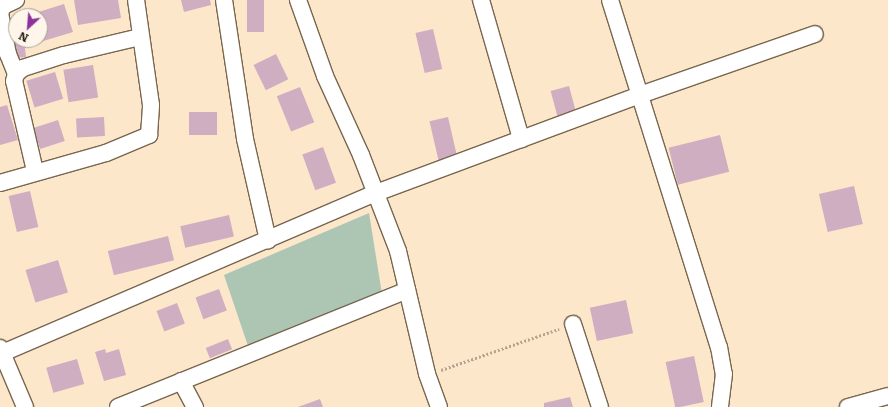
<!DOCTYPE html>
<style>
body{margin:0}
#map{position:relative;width:888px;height:407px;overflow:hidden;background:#fce7cb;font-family:Literata,serif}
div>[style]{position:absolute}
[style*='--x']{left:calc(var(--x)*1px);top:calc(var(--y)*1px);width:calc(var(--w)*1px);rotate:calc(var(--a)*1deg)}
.green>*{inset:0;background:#adc5b3}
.building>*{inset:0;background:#cfaec2;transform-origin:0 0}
.path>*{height:2.5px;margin-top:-1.25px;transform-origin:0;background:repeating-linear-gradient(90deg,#b5a48e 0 2px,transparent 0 4px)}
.roads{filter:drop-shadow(1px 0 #79664e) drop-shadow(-1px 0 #79664e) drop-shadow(0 1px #79664e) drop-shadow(0 -1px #79664e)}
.minor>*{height:16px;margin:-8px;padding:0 8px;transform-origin:8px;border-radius:8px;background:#fff}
span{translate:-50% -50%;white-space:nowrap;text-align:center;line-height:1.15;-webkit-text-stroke:4px #fff6eb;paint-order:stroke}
.north{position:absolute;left:8px;top:8px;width:40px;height:40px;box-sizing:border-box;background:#fff6eb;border:1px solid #a59d92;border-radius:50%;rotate:206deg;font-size:11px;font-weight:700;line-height:16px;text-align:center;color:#1f170d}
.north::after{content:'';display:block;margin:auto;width:14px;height:18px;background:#8d329d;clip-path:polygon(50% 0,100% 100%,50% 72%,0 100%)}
</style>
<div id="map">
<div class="green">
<div style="clip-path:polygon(369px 213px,382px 294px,248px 346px,224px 275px)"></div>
</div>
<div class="building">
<div style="clip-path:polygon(74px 0,118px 0,121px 18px,78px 25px)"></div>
<div style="clip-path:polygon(181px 0,210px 0,211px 5px,184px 12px)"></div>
<div style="left:247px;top:0;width:17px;height:32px"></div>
<div style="clip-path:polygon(64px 4px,73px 32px,40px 42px,40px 16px,33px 16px,32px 14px)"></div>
<div style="left:433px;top:29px;width:41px;height:18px;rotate:77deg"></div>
<div style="clip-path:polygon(16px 34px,16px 40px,24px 40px,26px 57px,15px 58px,11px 35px)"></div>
<div style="left:276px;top:54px;width:28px;height:25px;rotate:64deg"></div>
<div style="left:93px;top:65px;width:33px;height:30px;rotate:81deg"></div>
<div style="left:55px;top:72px;width:28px;height:30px;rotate:73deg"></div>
<div style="left:569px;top:86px;width:28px;height:19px;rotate:75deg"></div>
<div style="left:300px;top:87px;width:38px;height:25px;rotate:68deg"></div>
<div style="clip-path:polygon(7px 105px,18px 140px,0 145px,0 107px)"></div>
<div style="left:189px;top:112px;width:28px;height:23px"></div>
<div style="left:104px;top:117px;width:19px;height:28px;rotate:87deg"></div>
<div style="left:448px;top:117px;width:40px;height:19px;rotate:77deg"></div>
<div style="left:58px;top:120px;width:22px;height:26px;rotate:72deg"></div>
<div style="left:720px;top:135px;width:38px;height:53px;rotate:76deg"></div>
<div style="left:323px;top:147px;width:38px;height:22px;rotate:70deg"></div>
<div style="left:854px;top:186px;width:39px;height:36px;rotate:77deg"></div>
<div style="left:30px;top:191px;width:37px;height:22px;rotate:77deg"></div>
<div style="left:229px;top:215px;width:22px;height:50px;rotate:77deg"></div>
<div style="left:168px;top:236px;width:25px;height:62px;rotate:76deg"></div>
<div style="left:58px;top:260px;width:34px;height:34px;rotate:73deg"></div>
<div style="left:219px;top:289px;width:23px;height:25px;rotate:70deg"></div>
<div style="left:626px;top:300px;width:34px;height:37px;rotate:78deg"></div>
<div style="left:177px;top:303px;width:22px;height:22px;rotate:69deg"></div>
<div style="left:228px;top:339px;width:11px;height:24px;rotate:68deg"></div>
<div style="clip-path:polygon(105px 349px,106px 353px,119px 349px,126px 375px,104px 381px,95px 352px)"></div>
<div style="left:694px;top:356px;width:47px;height:29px;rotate:78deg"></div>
<div style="left:77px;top:359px;width:26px;height:32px;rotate:74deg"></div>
<div style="clip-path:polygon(570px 397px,573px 407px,544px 407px,544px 403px)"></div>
<div style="clip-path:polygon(320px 399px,323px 407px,298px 407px)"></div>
</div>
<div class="path">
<div style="--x:441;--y:370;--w:125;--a:-19.2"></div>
</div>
<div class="roads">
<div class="minor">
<div style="--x:16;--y:0;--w:14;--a:155"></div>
<div style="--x:3;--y:6;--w:8;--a:113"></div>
<div style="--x:0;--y:13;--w:42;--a:79"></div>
<div style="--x:8;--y:54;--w:22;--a:68"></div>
<div style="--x:224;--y:0;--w:141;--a:81.4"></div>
<div style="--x:245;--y:139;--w:104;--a:77.2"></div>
<div style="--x:298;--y:0;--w:81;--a:70.4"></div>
<div style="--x:325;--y:76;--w:87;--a:65.5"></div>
<div style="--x:361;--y:155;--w:103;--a:68.9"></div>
<div style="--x:398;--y:251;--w:126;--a:76.7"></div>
<div style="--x:427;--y:374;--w:35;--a:70"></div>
<div style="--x:481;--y:0;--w:145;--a:73.9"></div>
<div style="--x:610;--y:0;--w:364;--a:72.6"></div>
<div style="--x:719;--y:347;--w:27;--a:80"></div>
<div style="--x:724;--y:374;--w:33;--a:97"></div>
<div style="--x:35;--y:171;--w:92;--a:-103.1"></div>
<div style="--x:14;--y:81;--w:7;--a:-74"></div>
<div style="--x:16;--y:74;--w:9;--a:-41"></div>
<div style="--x:23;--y:68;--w:43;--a:-17.6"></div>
<div style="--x:64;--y:55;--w:78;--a:-13.3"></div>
<div style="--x:0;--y:183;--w:110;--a:-15.8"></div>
<div style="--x:106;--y:153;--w:47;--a:-22.7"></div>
<div style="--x:149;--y:135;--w:30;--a:-86"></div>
<div style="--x:151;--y:105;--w:106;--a:-98.1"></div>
<div style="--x:573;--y:324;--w:87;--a:72"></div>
<div style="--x:0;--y:348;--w:64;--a:67"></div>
<div style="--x:0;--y:354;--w:409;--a:-23.2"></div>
<div style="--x:376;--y:193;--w:282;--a:-20.4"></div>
<div style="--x:640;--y:95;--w:185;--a:-19.2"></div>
<div style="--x:181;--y:381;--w:30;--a:62"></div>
<div style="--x:118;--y:407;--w:312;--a:-22"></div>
<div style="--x:848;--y:407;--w:41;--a:-15.4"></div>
</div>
</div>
<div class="north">N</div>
</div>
